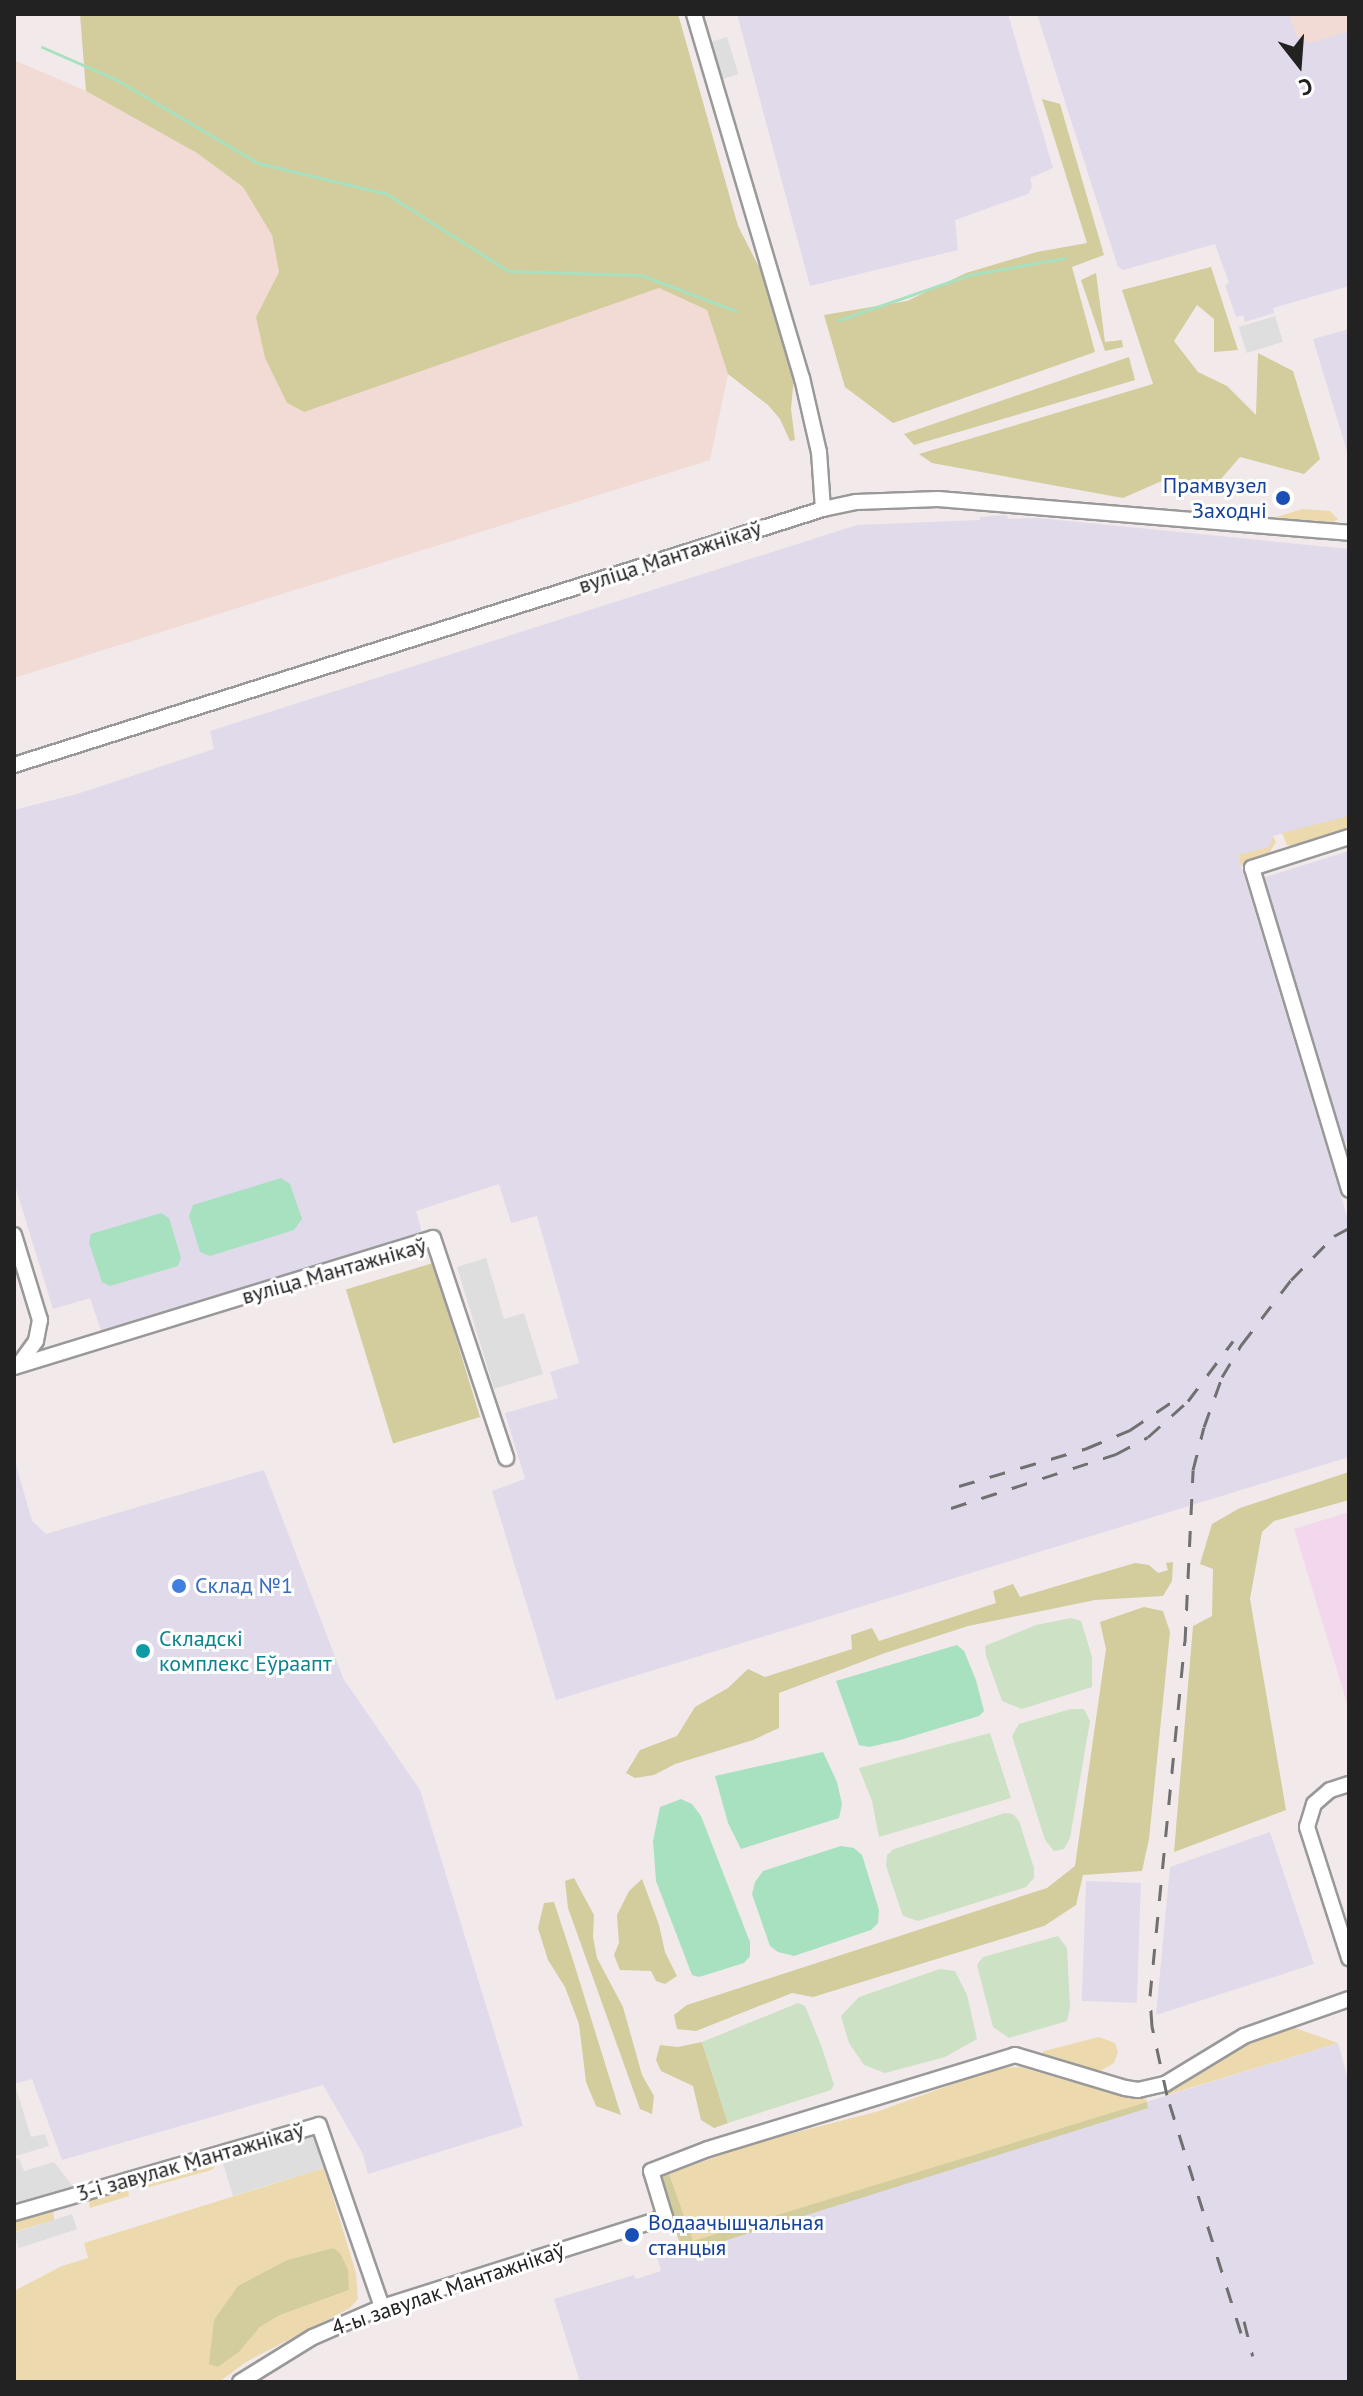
<!DOCTYPE html>
<meta charset="utf-8">
<style>
body{margin:0}
#map{position:relative;width:1363px;height:2396px;overflow:hidden;background:#f2e9ea;font-family:"PT Sans",sans-serif}
div>[style]{position:absolute}
[style*='--x']{left:calc(var(--x)*1px);top:calc(var(--y)*1px);width:calc(var(--w)*1px);rotate:calc(var(--a)*1deg)}
.commercial>*{inset:0;background:#f3d8ed}
.industrial>*{inset:0;background:#e1daeb;transform-origin:0 0}
.farmland>*{inset:0;background:#f1dbd4}
.grass>*{inset:0;background:#edd9ae}
.forest>*{inset:0;background:#d3cc9c;transform-origin:0 0}
.wetland>*{inset:0;background:#cde1c5}
.parking>*{inset:0;background:#dedede;transform-origin:0 0}
.water>*{inset:0;background:#a8e1bf}
.stream>*{height:3px;margin:-1.5px;padding:0 1.5px;transform-origin:1.5px;border-radius:1.5px;background:#a8e1bf}
.roads{filter:drop-shadow(2px 0 #999) drop-shadow(-2px 0 #999) drop-shadow(0 2px #999) drop-shadow(0 -2px #999)}
.minor>*{height:14px;margin:-7px;padding:0 7px;transform-origin:7px;border-radius:7px;background:#fff}
.rail>*{height:3px;margin-top:-1.5px;transform-origin:0;background:repeating-linear-gradient(90deg,#707070 0 16px,transparent 0 32px)}
.dots>*{width:22px;height:22px;translate:-50% -50%;box-sizing:border-box;border:4px solid #fff;border-radius:50%}
span{translate:-50% -50%;white-space:nowrap;text-align:center;line-height:1.15;-webkit-text-stroke:6px #fff;paint-order:stroke}
.transit-label{font-size:22px;color:#164399}
.right{translate:-100% -50%;text-align:right}
.left{translate:0 -50%;text-align:left}
.street-label{font-size:22px;color:#222}
.shop-label{font-size:22px;color:#366cbe}
.culture-label{font-size:22px;color:#0d838f}
.frame{position:absolute;inset:0;border:16px solid #222;pointer-events:none}
.north{position:absolute;left:1259px;top:24px;width:80px;height:80px;-webkit-text-stroke:6px #fff;paint-order:stroke;rotate:163deg;font-size:22px;font-weight:700;line-height:32px;text-align:center;color:#222}
.north::after{content:'';display:block;margin:auto;width:28px;height:36px;background:#222;clip-path:polygon(50% 0,100% 100%,50% 72%,0 100%)}
</style>
<div id="map">
<div class="commercial">
<div style="clip-path:polygon(1349px 1512px,1349px 1710px,1294px 1529px)"></div>
</div>
<div class="industrial">
<div style="clip-path:polygon(737px 14px,1008px 14px,1053px 168px,1030px 178px,1032px 187px,1028px 194px,955px 220px,958px 250px,810px 286px)"></div>
<div style="clip-path:polygon(1037px 14px,1349px 14px,1349px 286px,1273px 308px,1274px 313px,1245px 322px,1243px 315px,1236px 317px,1225px 285px,1229px 283px,1215px 244px,1123px 270px,1118px 267px)"></div>
<div style="clip-path:polygon(1349px 329px,1349px 458px,1313px 339px)"></div>
<div style="clip-path:polygon(1007px 515px,1008px 519px,1038px 518px,1349px 549px,1349px 816px,1273px 836px,1270px 847px,1238px 856px,1349px 1223px,1349px 1457px,556px 1700px,492px 1491px,525px 1479px,505px 1413px,558px 1398px,550px 1372px,579px 1363px,537px 1216px,511px 1223px,499px 1184px,416px 1211px,423px 1236px,102px 1333px,90px 1298px,53px 1309px,14px 1182px,14px 810px,77px 794px,214px 749px,210px 731px,857px 525px,980px 520px,980px 517px)"></div>
<div style="clip-path:polygon(1349px 851px,1349px 1144px,1340px 1139px,1262px 878px)"></div>
<div style="clip-path:polygon(14px 1458px,32px 1521px,46px 1534px,264px 1470px,343px 1678px,420px 1790px,523px 2126px,368px 2174px,363px 2154px,323px 2085px,62px 2160px,32px 2079px,14px 2084px)"></div>
<div style="clip-path:polygon(1270px 1832px,1314px 1964px,1156px 2015px,1170px 1867px)"></div>
<div style="left:1086px;top:1881px;width:55px;height:120px;rotate:2deg"></div>
<div style="clip-path:polygon(1338px 2043px,1349px 2083px,1349px 2382px,580px 2382px,554px 2299px,634px 2275px,636px 2279px,661px 2271px,657px 2256px,675px 2247px)"></div>
</div>
<div class="farmland">
<div style="clip-path:polygon(1289px 14px,1349px 14px,1349px 31px,1311px 43px,1297px 37px)"></div>
<div style="clip-path:polygon(14px 60px,86px 91px,197px 153px,243px 187px,272px 235px,279px 272px,256px 317px,265px 358px,287px 403px,303px 412px,659px 288px,707px 310px,728px 374px,710px 460px,14px 678px)"></div>
</div>
<div class="grass">
<div style="clip-path:polygon(1303px 509px,1330px 511px,1338px 519px,1330px 524px,1273px 518px)"></div>
<div style="clip-path:polygon(1349px 816px,1349px 829px,1297px 846px,1287px 845px,1282px 833px)"></div>
<div style="clip-path:polygon(1273px 836px,1276px 842px,1266px 858px,1241px 866px,1238px 855px,1269px 847px)"></div>
<div style="clip-path:polygon(1295px 2028px,1338px 2043px,1167px 2095px,1166px 2088px,1210px 2068px,1244px 2044px)"></div>
<div style="clip-path:polygon(1099px 2037px,1115px 2043px,1118px 2052px,1114px 2063px,1102px 2070px,1086px 2071px,1041px 2056px,1044px 2051px)"></div>
<div style="clip-path:polygon(1020px 2067px,1108px 2092px,1144px 2094px,1147px 2102px,693px 2242px,669px 2174px,748px 2145px,879px 2111px,997px 2068px)"></div>
<div style="clip-path:polygon(211px 2163px,215px 2166px,212px 2170px,142px 2189px,143px 2185px)"></div>
<div style="clip-path:polygon(evenodd,324px 2168px,356px 2273px,358px 2299px,350px 2308px,246px 2362px,219px 2382px,14px 2382px,14px 2291px,62px 2266px,88px 2258px,84px 2243px,324px 2168px,333px 2248px,349px 2290px,280px 2315px,260px 2327px,239px 2352px,218px 2367px,238px 2286px,287px 2260px,333px 2248px)"></div>
<div style="clip-path:polygon(118px 2187px,128px 2191px,129px 2196px,90px 2208px,88px 2197px)"></div>
<div style="clip-path:polygon(53px 2207px,54px 2220px,14px 2232px,14px 2218px)"></div>
</div>
<div class="forest">
<div style="clip-path:polygon(80px 14px,678px 14px,738px 226px,761px 271px,794px 377px,791px 409px,795px 440px,790px 441px,780px 419px,768px 405px,728px 374px,707px 310px,659px 288px,304px 412px,287px 403px,265px 358px,256px 317px,279px 272px,272px 235px,243px 187px,197px 153px,86px 91px)"></div>
<div style="clip-path:polygon(1042px 99px,1060px 104px,1104px 255px,1072px 267px,1095px 352px,893px 423px,845px 387px,824px 315px,907px 301px,966px 273px,1037px 252px,1087px 243px)"></div>
<div style="clip-path:polygon(1211px 267px,1238px 350px,1214px 352px,1214px 319px,1197px 305px,1174px 341px,1198px 372px,1227px 386px,1256px 415px,1258px 353px,1293px 371px,1320px 459px,1304px 474px,1240px 457px,1208px 494px,1164px 480px,1123px 498px,932px 463px,919px 454px,1153px 384px,1122px 290px)"></div>
<div style="clip-path:polygon(1096px 273px,1105px 342px,1122px 340px,1123px 347px,1105px 351px,1081px 280px)"></div>
<div style="clip-path:polygon(1129px 357px,1135px 380px,914px 445px,904px 434px)"></div>
<div style="left:433px;top:1263px;width:161px;height:91px;rotate:73deg"></div>
<div style="clip-path:polygon(1349px 1472px,1349px 1500px,1274px 1521px,1262px 1532px,1250px 1599px,1286px 1810px,1174px 1852px,1193px 1626px,1212px 1616px,1213px 1569px,1200px 1564px,1212px 1524px,1240px 1508px)"></div>
<div style="clip-path:polygon(1173px 1562px,1172px 1581px,1163px 1596px,1095px 1600px,968px 1626px,885px 1653px,779px 1693px,779px 1728px,753px 1740px,675px 1764px,654px 1775px,635px 1778px,626px 1773px,640px 1750px,677px 1736px,695px 1707px,728px 1688px,748px 1669px,765px 1677px,852px 1649px,851px 1635px,872px 1628px,879px 1641px,996px 1603px,993px 1591px,1013px 1584px,1020px 1597px,1135px 1563px,1149px 1565px,1158px 1573px,1168px 1570px,1166px 1563px)"></div>
<div style="clip-path:polygon(1144px 1607px,1163px 1611px,1170px 1632px,1149px 1839px,1142px 1871px,1083px 1875px,1076px 1905px,1044px 1926px,813px 1997px,792px 1993px,696px 2031px,677px 2029px,674px 2015px,687px 2005px,1047px 1888px,1075px 1866px,1106px 1649px,1100px 1622px)"></div>
<div style="clip-path:polygon(574px 1878px,594px 1915px,593px 1937px,597px 1958px,623px 2007px,642px 2075px,654px 2096px,652px 2114px,640px 2109px,568px 1908px,565px 1881px)"></div>
<div style="clip-path:polygon(642px 1879px,659px 1925px,665px 1952px,677px 1976px,665px 1984px,656px 1981px,651px 1971px,620px 1970px,614px 1955px,619px 1943px,617px 1915px,629px 1891px)"></div>
<div style="clip-path:polygon(554px 1902px,572px 1957px,621px 2115px,596px 2106px,586px 2082px,579px 2024px,565px 1987px,548px 1960px,538px 1928px,544px 1903px)"></div>
<div style="clip-path:polygon(702px 2042px,728px 2123px,714px 2128px,701px 2120px,693px 2086px,661px 2071px,656px 2060px,660px 2045px,678px 2047px)"></div>
<div style="clip-path:polygon(1147px 2102px,1148px 2108px,689px 2252px,681px 2245px,657px 2187px,660px 2178px,669px 2174px,693px 2241px)"></div>
<div style="clip-path:polygon(333px 2248px,340px 2253px,348px 2270px,349px 2290px,280px 2315px,260px 2327px,239px 2352px,218px 2367px,209px 2364px,214px 2320px,238px 2286px,287px 2260px)"></div>
</div>
<div class="wetland">
<div style="clip-path:polygon(1071px 1618px,1081px 1621px,1092px 1657px,1092px 1687px,1022px 1709px,1002px 1701px,986px 1656px,985px 1646px,1036px 1625px)"></div>
<div style="clip-path:polygon(1071px 1709px,1084px 1709px,1090px 1721px,1070px 1838px,1064px 1849px,1054px 1851px,1045px 1840px,1012px 1736px,1019px 1724px)"></div>
<div style="clip-path:polygon(990px 1733px,1011px 1798px,879px 1837px,872px 1801px,859px 1768px)"></div>
<div style="clip-path:polygon(1005px 1813px,1013px 1814px,1019px 1821px,1034px 1868px,1034px 1878px,1026px 1887px,918px 1921px,903px 1916px,886px 1866px,887px 1855px,894px 1849px)"></div>
<div style="clip-path:polygon(1058px 1936px,1067px 1948px,1070px 2008px,1067px 2021px,1009px 2038px,993px 2027px,977px 1965px,983px 1957px)"></div>
<div style="clip-path:polygon(940px 1969px,955px 1971px,967px 1995px,977px 2039px,945px 2057px,885px 2073px,864px 2065px,849px 2043px,841px 2016px,859px 1997px)"></div>
<div style="clip-path:polygon(798px 2003px,805px 2006px,821px 2045px,834px 2085px,831px 2090px,728px 2123px,702px 2042px)"></div>
</div>
<div class="parking">
<div style="left:727px;top:37px;width:39px;height:17px;rotate:73deg"></div>
<div style="left:1275px;top:316px;width:27px;height:38px;rotate:73deg"></div>
<div style="clip-path:polygon(486px 1258px,504px 1319px,524px 1313px,543px 1374px,494px 1389px,457px 1267px)"></div>
<div style="clip-path:polygon(15px 2084px,31px 2137px,45px 2134px,49px 2146px,19px 2155px,14px 2155px)"></div>
<div style="clip-path:polygon(308px 2135px,315px 2138px,324px 2168px,233px 2196px,222px 2160px)"></div>
<div style="clip-path:polygon(19px 2158px,24px 2171px,54px 2162px,74px 2188px,19px 2204px,14px 2195px,14px 2159px)"></div>
<div style="left:72px;top:2214px;width:16px;height:61px;rotate:72deg"></div>
</div>
<div class="water">
<div style="clip-path:polygon(281px 1178px,290px 1184px,302px 1219px,294px 1230px,210px 1256px,200px 1252px,189px 1216px,193px 1205px)"></div>
<div style="clip-path:polygon(161px 1213px,169px 1218px,181px 1258px,178px 1266px,110px 1286px,102px 1282px,89px 1243px,91px 1234px)"></div>
<div style="clip-path:polygon(957px 1645px,964px 1651px,976px 1680px,984px 1711px,979px 1716px,900px 1740px,869px 1747px,859px 1745px,836px 1681px)"></div>
<div style="clip-path:polygon(823px 1752px,837px 1782px,842px 1804px,839px 1818px,741px 1849px,728px 1823px,715px 1776px)"></div>
<div style="clip-path:polygon(681px 1799px,692px 1804px,701px 1816px,750px 1942px,750px 1956px,744px 1963px,699px 1977px,692px 1975px,656px 1881px,653px 1841px,660px 1807px)"></div>
<div style="clip-path:polygon(841px 1846px,854px 1848px,862px 1855px,879px 1910px,878px 1923px,871px 1930px,794px 1956px,778px 1952px,770px 1946px,752px 1894px,755px 1882px,763px 1871px)"></div>
</div>
<div class="stream">
<div style="--x:42;--y:47;--w:82;--a:23.7"></div>
<div style="--x:117;--y:80;--w:164;--a:30.5"></div>
<div style="--x:258;--y:163;--w:133;--a:13.5"></div>
<div style="--x:387;--y:194;--w:143;--a:32.5"></div>
<div style="--x:508;--y:271;--w:133;--a:1.7"></div>
<div style="--x:641;--y:275;--w:102;--a:20.8"></div>
<div style="--x:839;--y:320;--w:138;--a:-19.1"></div>
<div style="--x:969;--y:275;--w:97;--a:-10.1"></div>
</div>
<div class="roads">
<div class="minor">
<div style="--x:694;--y:14;--w:380;--a:73.5"></div>
<div style="--x:802;--y:378;--w:76;--a:77.1"></div>
<div style="--x:819;--y:452;--w:57;--a:86"></div>
<div style="--x:14;--y:765;--w:849;--a:-17.56"></div>
<div style="--x:823;--y:509;--w:34;--a:-12"></div>
<div style="--x:856;--y:502;--w:82;--a:-2.1"></div>
<div style="--x:938;--y:499;--w:412;--a:4.7"></div>
<div style="--x:1349;--y:837;--w:102;--a:162.3"></div>
<div style="--x:1252;--y:868;--w:336;--a:73.2"></div>
<div style="--x:14;--y:1235;--w:89;--a:73"></div>
<div style="--x:40;--y:1320;--w:21;--a:101"></div>
<div style="--x:36;--y:1341;--w:27;--a:126"></div>
<div style="--x:14;--y:1367;--w:438;--a:-17.1"></div>
<div style="--x:433;--y:1238;--w:232;--a:71.6"></div>
<div style="--x:1349;--y:1784;--w:20;--a:162"></div>
<div style="--x:1330;--y:1790;--w:21;--a:139"></div>
<div style="--x:1314;--y:1804;--w:24;--a:107"></div>
<div style="--x:1307;--y:1827;--w:138;--a:72.2"></div>
<div style="--x:14;--y:2213;--w:317;--a:-16.1"></div>
<div style="--x:319;--y:2125;--w:193;--a:70.9"></div>
<div style="--x:240;--y:2382;--w:86;--a:-31.7"></div>
<div style="--x:313;--y:2337;--w:75;--a:-23.5"></div>
<div style="--x:382;--y:2307;--w:297;--a:-17.6"></div>
<div style="--x:665;--y:2217;--w:48;--a:-106.9"></div>
<div style="--x:651;--y:2171;--w:61;--a:-21.1"></div>
<div style="--x:708;--y:2149;--w:321;--a:-17"></div>
<div style="--x:1015;--y:2055;--w:115;--a:16.7"></div>
<div style="--x:1125;--y:2088;--w:13;--a:9"></div>
<div style="--x:1138;--y:2090;--w:28;--a:-13"></div>
<div style="--x:1165;--y:2084;--w:92;--a:-31.3"></div>
<div style="--x:1244;--y:2036;--w:111;--a:-19.4"></div>
</div>
</div>
<div class="rail">
<div style="--x:959;--y:1486;--w:134;--a:-16.5"></div>
<div style="--x:1087;--y:1448;--w:47;--a:-22.7"></div>
<div style="--x:1130;--y:1430;--w:55;--a:-34"></div>
<div style="--x:951;--y:1508;--w:174;--a:-18.1"></div>
<div style="--x:1116;--y:1454;--w:36;--a:-28"></div>
<div style="--x:1148;--y:1437;--w:54;--a:-42"></div>
<div style="--x:1188;--y:1401;--w:75;--a:-53.1"></div>
<div style="--x:1244;--y:2321;--w:36;--a:76"></div>
<div style="--x:1241;--y:2333;--w:249;--a:-107.3"></div>
<div style="--x:1167;--y:2095;--w:71;--a:-102.3"></div>
<div style="--x:1152;--y:2026;--w:30;--a:-94"></div>
<div style="--x:1150;--y:1996;--w:356;--a:-84.4"></div>
<div style="--x:1185;--y:1642;--w:172;--a:-87.3"></div>
<div style="--x:1193;--y:1470;--w:44;--a:-75.7"></div>
<div style="--x:1204;--y:1427;--w:53;--a:-70.2"></div>
<div style="--x:1222;--y:1377;--w:39;--a:-59"></div>
<div style="--x:1242;--y:1344;--w:81;--a:-52.6"></div>
<div style="--x:1291;--y:1280;--w:62;--a:-45.7"></div>
<div style="--x:1334;--y:1236;--w:17;--a:-28"></div>
</div>
<div class="dots">
<div style="left:1283px;top:498px;background:#1a4fb4"></div>
<div style="left:179px;top:1586px;background:#3f7fe0"></div>
<div style="left:143px;top:1651px;background:#0f9aa8"></div>
<div style="left:632px;top:2235px;background:#1a4fb4"></div>
</div>
<div class="transit-label">
<span class="right" style="left:1267px;top:498px">Прамвузел<br>Заходні</span>
<span class="left" style="left:648px;top:2235px">Водаачышчальная<br>станцыя</span>
</div>
<div class="street-label">
<span style="left:670px;top:557px;rotate:-18deg">вуліца Мантажнікаў</span>
<span style="left:334px;top:1271px;rotate:-16deg">вуліца Мантажнікаў</span>
<span style="left:190px;top:2162px;rotate:-16deg">3-і завулак Мантажнікаў</span>
<span style="left:448px;top:2289px;rotate:-19deg">4-ы завулак Мантажнікаў</span>
</div>
<div class="shop-label">
<span class="left" style="left:195px;top:1586px">Склад №1</span>
</div>
<div class="culture-label">
<span class="left" style="left:159px;top:1651px">Складскі<br>комплекс Еўраапт</span>
</div>
<div class="frame"></div>
<div class="north">С</div>
</div>
